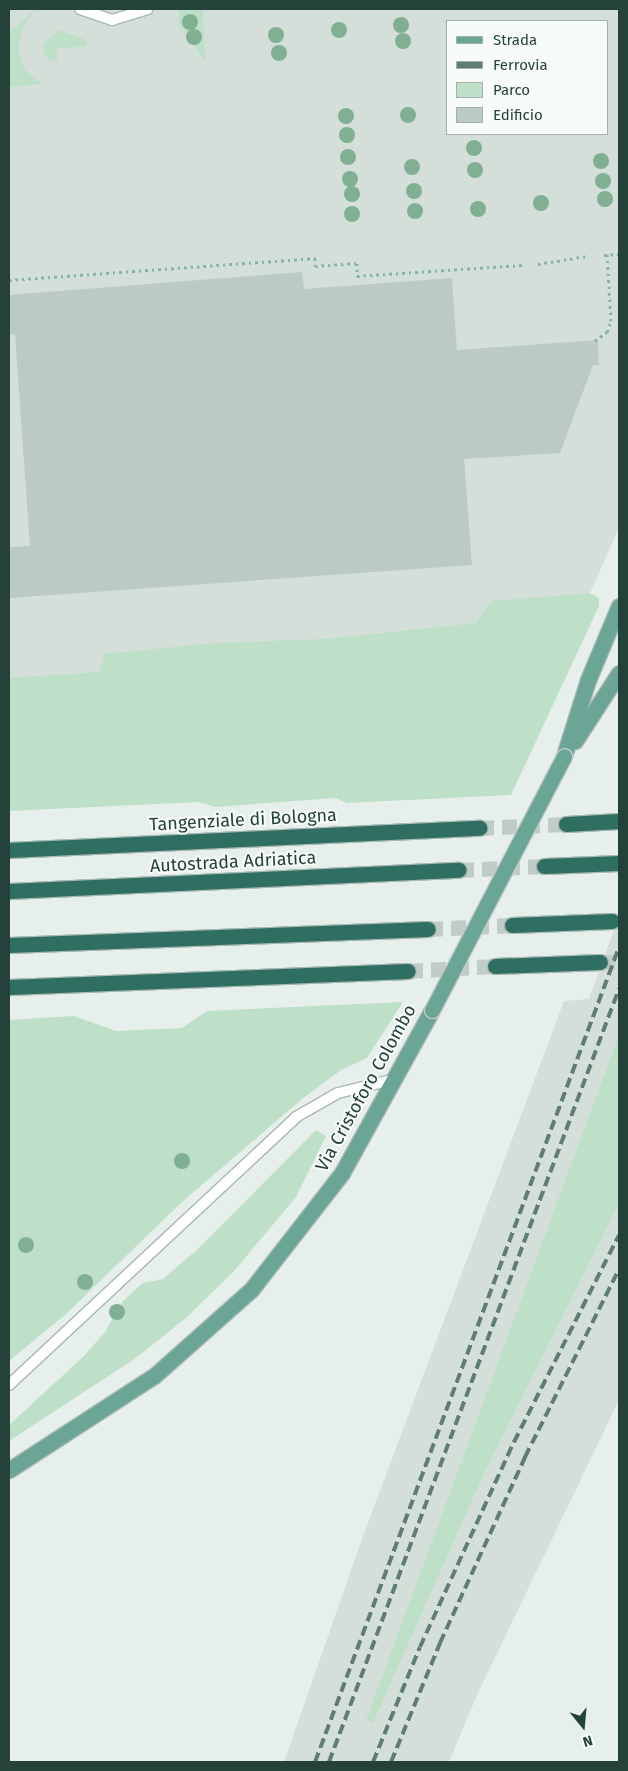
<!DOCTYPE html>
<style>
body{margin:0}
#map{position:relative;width:628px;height:1771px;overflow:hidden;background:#e6efeb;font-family:"Fira Sans",sans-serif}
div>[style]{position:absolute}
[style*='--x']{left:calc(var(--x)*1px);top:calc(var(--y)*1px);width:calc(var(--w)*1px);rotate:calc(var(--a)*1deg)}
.built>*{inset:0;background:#d4dfda}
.green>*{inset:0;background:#bfe0c8}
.building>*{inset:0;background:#bbcac4}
.highway-tunnel>*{height:15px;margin-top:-7.5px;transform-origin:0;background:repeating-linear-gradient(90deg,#bfccc8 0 15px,transparent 0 23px)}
.path>*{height:3px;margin-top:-1.5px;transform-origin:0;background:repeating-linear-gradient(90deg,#86b3a5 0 2.5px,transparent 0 6.5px)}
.roads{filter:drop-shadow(1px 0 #a8b8b2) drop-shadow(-1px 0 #a8b8b2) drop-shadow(0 1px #a8b8b2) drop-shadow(0 -1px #a8b8b2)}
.lane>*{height:10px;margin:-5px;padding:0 5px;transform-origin:5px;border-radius:5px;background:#fff}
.primary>*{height:15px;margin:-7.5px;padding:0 7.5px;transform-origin:7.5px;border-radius:7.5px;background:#6aa596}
.highway>*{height:15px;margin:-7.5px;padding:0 7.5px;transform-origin:7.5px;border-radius:7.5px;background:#2f6f62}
.rail>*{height:4px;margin-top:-2px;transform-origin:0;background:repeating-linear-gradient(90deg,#5f7d75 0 10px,transparent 0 15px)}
.bridges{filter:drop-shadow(1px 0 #c2cac8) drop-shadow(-1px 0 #c2cac8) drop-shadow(0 1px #c2cac8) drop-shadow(0 -1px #c2cac8)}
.primary-bridge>*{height:15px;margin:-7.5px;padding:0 7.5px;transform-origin:7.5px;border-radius:7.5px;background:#6aa596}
.trees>*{width:16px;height:16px;margin:-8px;border-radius:50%;background:#80af93}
span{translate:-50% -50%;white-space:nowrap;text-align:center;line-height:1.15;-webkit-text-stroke:4px #f7fbf9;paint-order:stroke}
.street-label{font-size:18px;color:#24423a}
.frame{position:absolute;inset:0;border:10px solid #24423a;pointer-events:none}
.legend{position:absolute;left:446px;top:20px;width:162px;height:115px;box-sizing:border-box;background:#f7fbf9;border:1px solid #a3b1ad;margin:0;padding:6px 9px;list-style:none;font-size:15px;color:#24423a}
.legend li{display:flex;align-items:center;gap:10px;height:25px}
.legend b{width:25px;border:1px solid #a3b1ad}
.north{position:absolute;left:558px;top:1701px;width:50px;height:50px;-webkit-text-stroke:4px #f7fbf9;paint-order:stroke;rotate:163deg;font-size:14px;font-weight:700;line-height:20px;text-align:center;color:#24423a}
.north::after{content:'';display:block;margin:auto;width:18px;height:22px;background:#24423a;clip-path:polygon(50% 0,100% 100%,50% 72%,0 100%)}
</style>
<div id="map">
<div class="built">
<div style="clip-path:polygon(evenodd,9px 9px,619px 9px,619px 528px,590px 593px,9px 788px,9px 9px,447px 21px,607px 21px,607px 134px,447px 134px,447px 21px)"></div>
<div style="clip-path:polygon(619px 916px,619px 1400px,477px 1695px,449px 1762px,284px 1762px,363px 1536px,564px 1001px,589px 999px)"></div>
</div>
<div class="green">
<div style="clip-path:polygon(36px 9px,41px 9px,33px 13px,22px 30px,18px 48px,25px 70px,42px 84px,10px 87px,9px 32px)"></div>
<div style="clip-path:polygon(179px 9px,203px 9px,205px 62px,179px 24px)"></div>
<div style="clip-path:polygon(58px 30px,87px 40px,87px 46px,57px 49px,58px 62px,49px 60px,44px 54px,44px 44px)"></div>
<div style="clip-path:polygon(590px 593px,599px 598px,599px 606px,511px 795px,347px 803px,336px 798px,215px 807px,199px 802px,9px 811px,9px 678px,99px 672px,104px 654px,214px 643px,324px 639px,476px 623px,491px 601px)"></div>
<div style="clip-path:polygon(403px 1002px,367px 1058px,341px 1070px,302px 1099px,182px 1202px,65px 1315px,9px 1361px,9px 1020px,74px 1016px,116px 1031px,182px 1028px,207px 1011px)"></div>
<div style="clip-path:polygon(619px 1035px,619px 1203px,487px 1467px,373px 1723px,366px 1720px)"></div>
<div style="clip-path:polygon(316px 1130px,326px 1136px,296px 1197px,235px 1270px,186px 1318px,136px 1358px,9px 1441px,9px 1425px,84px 1356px,105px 1332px,123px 1301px,143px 1283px,163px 1279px,198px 1249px)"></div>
</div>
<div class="building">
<div style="clip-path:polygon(302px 272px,304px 289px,452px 278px,457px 350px,598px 340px,599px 365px,593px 365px,560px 453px,464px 459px,472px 565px,9px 598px,9px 547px,30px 546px,15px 334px,9px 335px,9px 295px)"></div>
</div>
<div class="highway-tunnel">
<div style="--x:479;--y:828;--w:87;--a:-2.6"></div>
<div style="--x:459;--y:870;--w:85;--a:-2.7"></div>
<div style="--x:428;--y:929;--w:84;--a:-2.7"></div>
<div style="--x:600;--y:962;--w:19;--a:0"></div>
<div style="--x:408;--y:971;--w:87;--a:-3.3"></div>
</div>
<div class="path">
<div style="--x:604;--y:255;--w:15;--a:-4"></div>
<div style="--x:538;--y:264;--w:50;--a:-9.3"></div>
<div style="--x:9;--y:280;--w:307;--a:-4.1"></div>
<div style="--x:315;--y:258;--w:8;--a:90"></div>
<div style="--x:315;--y:266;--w:42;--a:-4.1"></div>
<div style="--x:357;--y:263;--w:13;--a:90"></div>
<div style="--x:357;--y:276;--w:166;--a:-3.8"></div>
<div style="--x:595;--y:341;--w:15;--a:-37"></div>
<div style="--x:607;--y:332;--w:12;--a:-70"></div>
<div style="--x:611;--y:321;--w:67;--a:-93.4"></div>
</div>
<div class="roads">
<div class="lane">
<div style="--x:80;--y:9;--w:34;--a:19"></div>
<div style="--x:112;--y:20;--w:37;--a:-17"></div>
<div style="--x:9;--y:1385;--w:393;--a:-43"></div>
<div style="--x:296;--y:1117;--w:48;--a:-29.7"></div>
<div style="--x:338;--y:1093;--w:60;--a:-13.6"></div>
</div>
<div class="primary">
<div style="--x:575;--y:741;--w:81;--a:-57.1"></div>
<div style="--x:564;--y:756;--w:80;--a:-72.5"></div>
<div style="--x:588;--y:680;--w:80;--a:-67.3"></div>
<div style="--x:9;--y:1470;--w:173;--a:-33"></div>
<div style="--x:154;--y:1376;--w:130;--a:-41.6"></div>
<div style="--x:251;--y:1290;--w:148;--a:-52.1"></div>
<div style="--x:342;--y:1173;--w:186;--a:-61.1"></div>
</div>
<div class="highway">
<div style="--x:566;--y:824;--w:53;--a:-3.2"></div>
<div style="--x:9;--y:850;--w:471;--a:-2.7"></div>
<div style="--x:544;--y:866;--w:75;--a:-2.3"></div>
<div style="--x:9;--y:891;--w:450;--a:-2.7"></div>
<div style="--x:512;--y:925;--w:100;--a:-2.3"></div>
<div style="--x:9;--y:945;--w:419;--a:-2.2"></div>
<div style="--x:495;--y:966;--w:105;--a:-2.2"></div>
<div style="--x:9;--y:987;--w:399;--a:-2.3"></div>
</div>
</div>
<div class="rail">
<div style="--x:315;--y:1762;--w:870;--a:-69.54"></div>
<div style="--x:329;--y:1762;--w:826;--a:-69.44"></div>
<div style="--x:373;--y:1762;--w:124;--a:-67.8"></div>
<div style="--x:420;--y:1647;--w:226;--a:-65.4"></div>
<div style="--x:514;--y:1442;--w:232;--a:-63.1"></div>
<div style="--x:391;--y:1762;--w:129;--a:-67.6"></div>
<div style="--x:440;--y:1643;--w:205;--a:-65.4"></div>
<div style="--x:525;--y:1457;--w:210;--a:-63.4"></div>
</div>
<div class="bridges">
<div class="primary-bridge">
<div style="--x:432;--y:1010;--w:286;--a:-62.5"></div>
</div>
</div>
<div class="trees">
<div style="left:190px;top:22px"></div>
<div style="left:401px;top:25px"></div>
<div style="left:339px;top:30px"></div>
<div style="left:276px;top:35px"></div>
<div style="left:194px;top:37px"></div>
<div style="left:403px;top:41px"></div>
<div style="left:279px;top:53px"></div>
<div style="left:408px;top:115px"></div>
<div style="left:346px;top:116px"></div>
<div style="left:347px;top:135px"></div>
<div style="left:474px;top:148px"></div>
<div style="left:348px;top:157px"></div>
<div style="left:601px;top:161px"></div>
<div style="left:412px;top:167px"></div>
<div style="left:475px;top:170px"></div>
<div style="left:350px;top:179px"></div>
<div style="left:603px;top:181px"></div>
<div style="left:414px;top:191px"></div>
<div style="left:352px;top:194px"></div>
<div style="left:605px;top:199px"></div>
<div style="left:541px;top:203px"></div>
<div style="left:478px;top:209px"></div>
<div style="left:415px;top:211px"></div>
<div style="left:352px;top:214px"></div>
<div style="left:182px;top:1161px"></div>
<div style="left:26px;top:1245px"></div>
<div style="left:85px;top:1282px"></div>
<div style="left:117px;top:1312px"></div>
</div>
<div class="street-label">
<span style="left:243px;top:820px;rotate:-3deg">Tangenziale di Bologna</span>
<span style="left:233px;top:862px;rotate:-3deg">Autostrada Adriatica</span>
<span style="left:366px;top:1088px;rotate:-61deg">Via Cristoforo Colombo</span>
</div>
<div class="frame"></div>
<ul class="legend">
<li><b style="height:6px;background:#6aa596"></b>Strada</li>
<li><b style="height:6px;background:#5f7d75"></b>Ferrovia</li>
<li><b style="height:14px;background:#bfe0c8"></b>Parco</li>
<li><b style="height:14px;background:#bbcac4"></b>Edificio</li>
</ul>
<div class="north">N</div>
</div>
